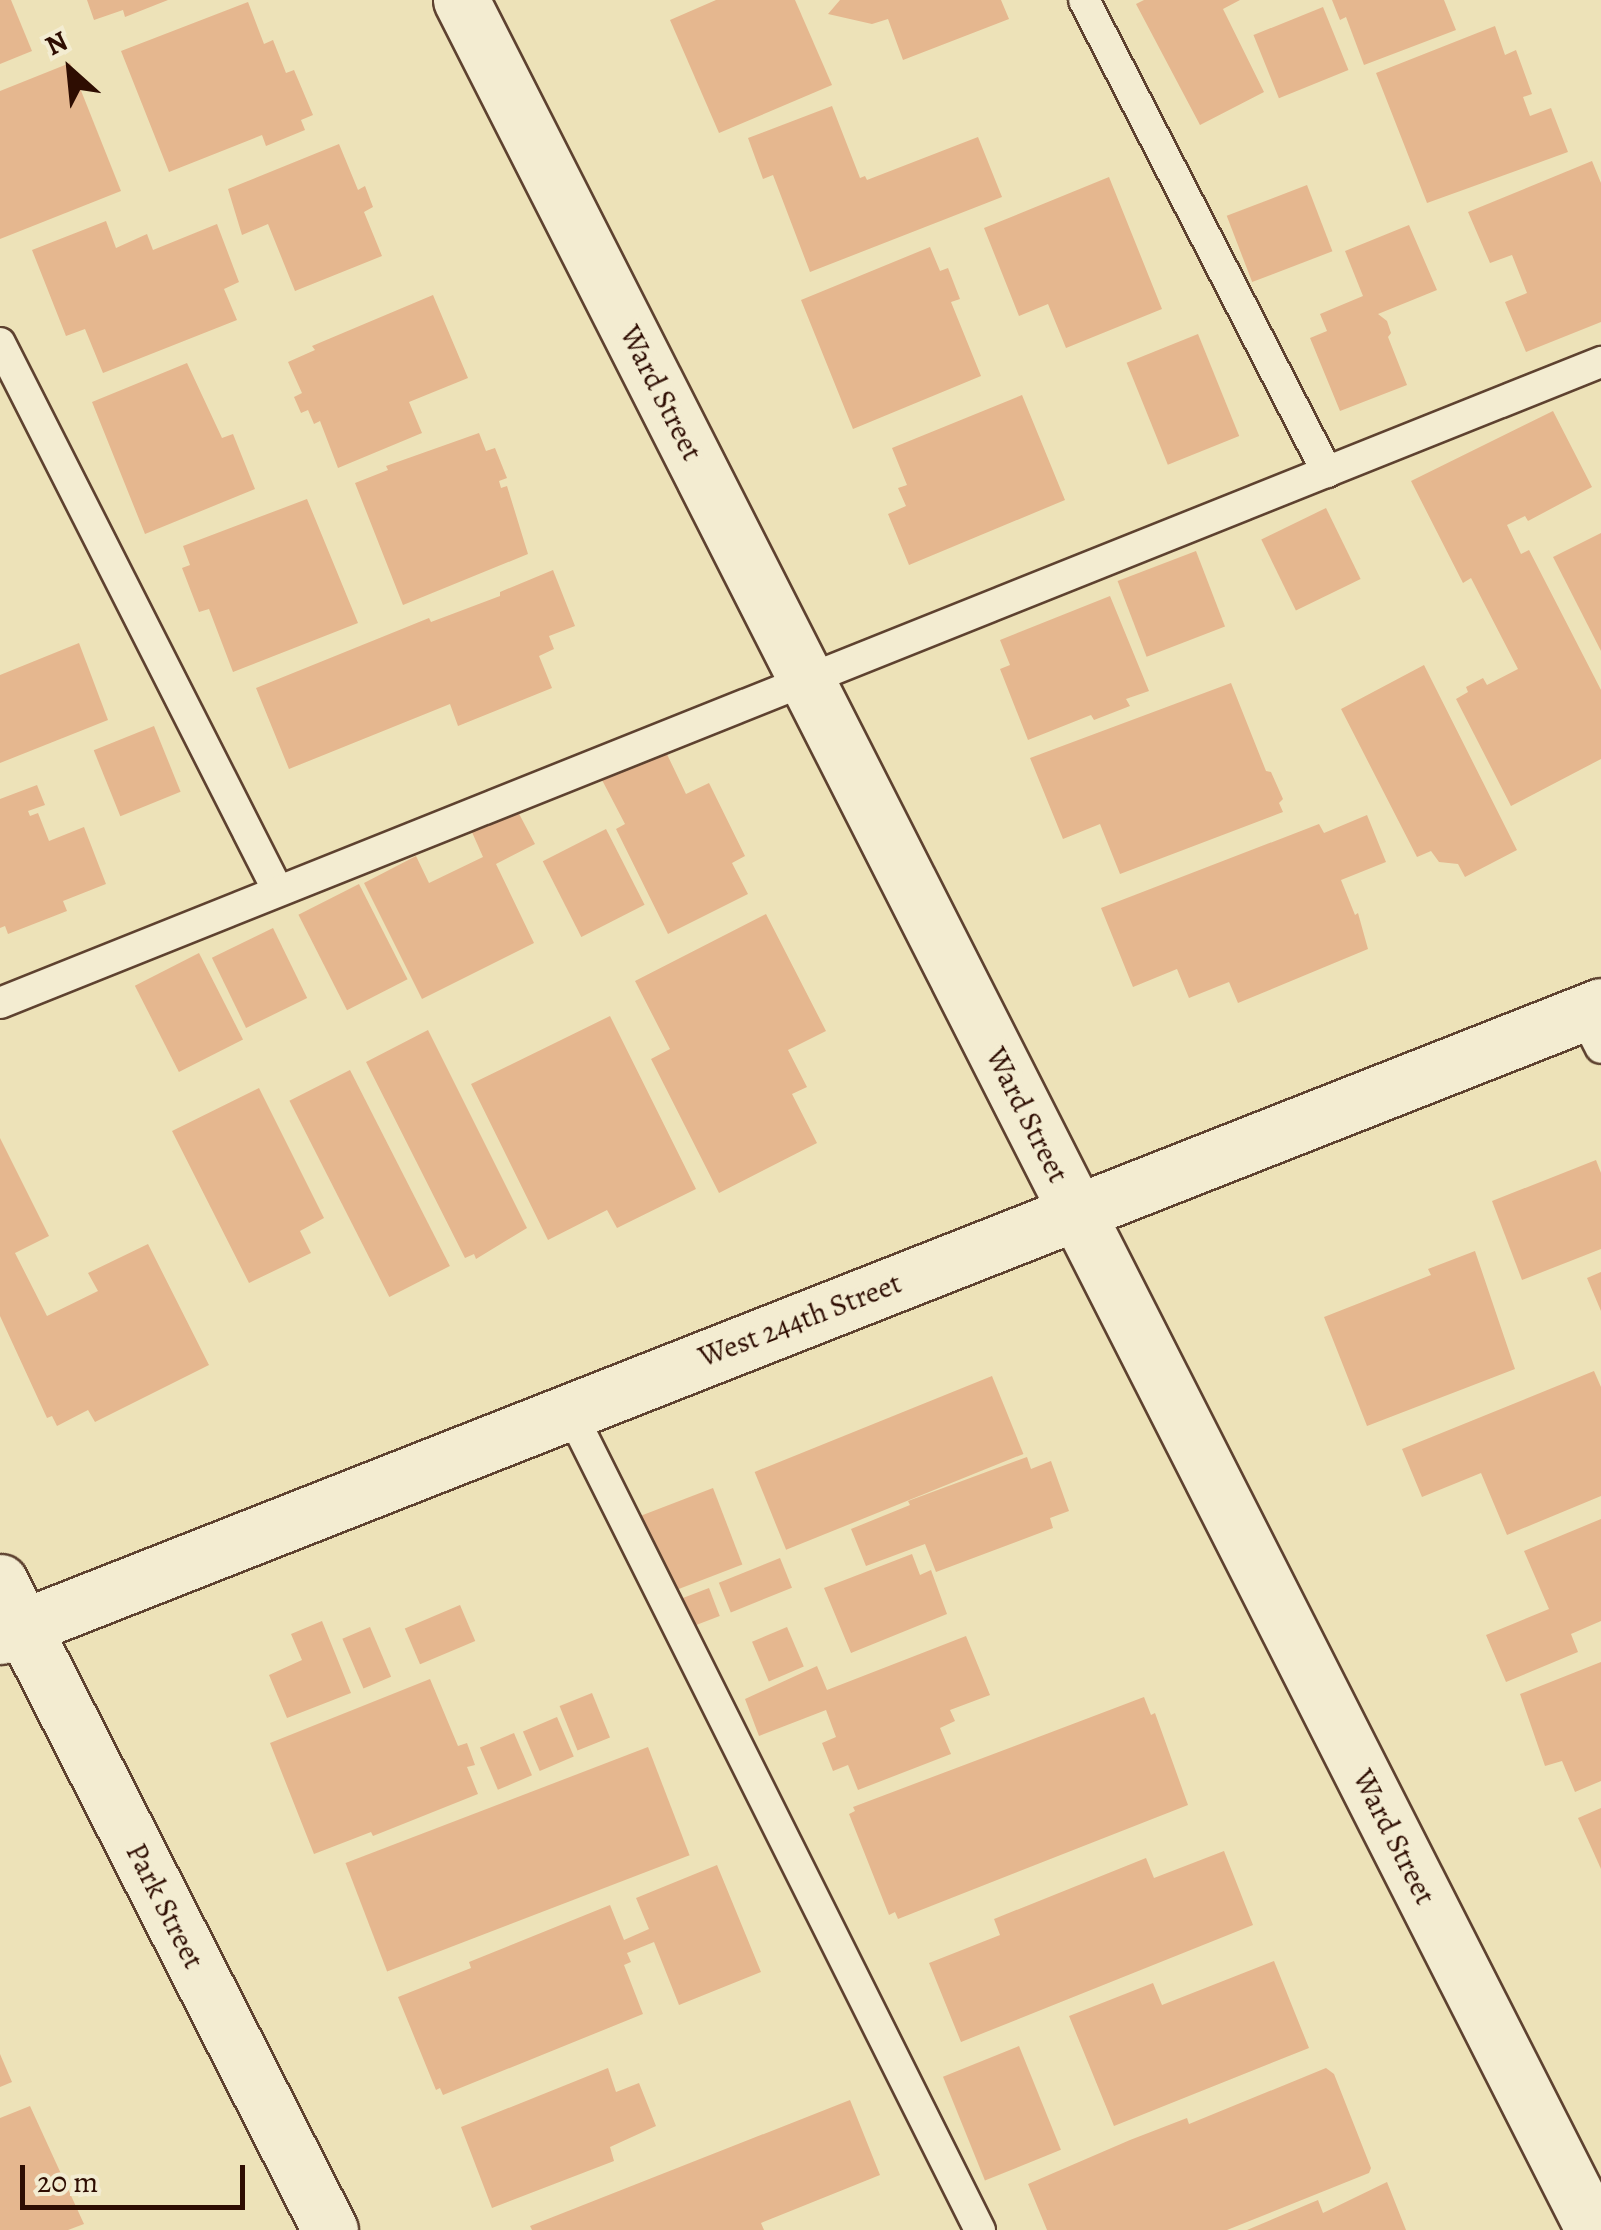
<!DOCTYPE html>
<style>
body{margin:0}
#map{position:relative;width:1601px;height:2230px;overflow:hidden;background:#ede2b8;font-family:Alegreya,serif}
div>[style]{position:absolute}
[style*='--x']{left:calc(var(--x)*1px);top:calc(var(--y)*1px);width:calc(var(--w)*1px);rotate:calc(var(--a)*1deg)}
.building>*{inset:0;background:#e5b78f;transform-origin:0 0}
.roads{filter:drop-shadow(2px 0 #5e4230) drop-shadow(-2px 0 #5e4230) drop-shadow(0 2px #5e4230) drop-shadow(0 -2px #5e4230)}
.lane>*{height:30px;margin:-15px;padding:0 15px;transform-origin:15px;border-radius:15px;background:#f3ecd1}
.street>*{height:55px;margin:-27.5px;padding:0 27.5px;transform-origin:27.5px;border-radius:27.5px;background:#f3ecd1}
span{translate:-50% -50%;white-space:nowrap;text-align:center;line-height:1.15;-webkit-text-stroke:9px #f3ecd1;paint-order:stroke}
.street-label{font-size:30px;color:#2e0d02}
.north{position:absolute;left:20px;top:20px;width:100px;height:100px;-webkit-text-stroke:8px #f3ecd1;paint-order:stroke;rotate:333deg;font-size:28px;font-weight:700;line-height:40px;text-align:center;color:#2e0d02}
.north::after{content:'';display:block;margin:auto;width:35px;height:45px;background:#2e0d02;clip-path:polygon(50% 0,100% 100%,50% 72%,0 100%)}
.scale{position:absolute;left:20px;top:2165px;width:225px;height:45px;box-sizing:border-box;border:5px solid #2e0d02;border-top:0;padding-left:12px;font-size:30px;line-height:35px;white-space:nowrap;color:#2e0d02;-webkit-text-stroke:8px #f3ecd1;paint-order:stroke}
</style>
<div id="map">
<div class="building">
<div style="clip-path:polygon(0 0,11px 0,32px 51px,0 64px)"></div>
<div style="clip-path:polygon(87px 0,168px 0,125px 17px,123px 10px,94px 20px)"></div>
<div style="clip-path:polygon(716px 0,795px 0,832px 85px,719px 133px,670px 20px)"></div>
<div style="clip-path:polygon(840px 0,1001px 0,1009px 19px,903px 60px,888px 19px,872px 24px,828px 14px)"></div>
<div style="clip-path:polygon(1144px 0,1240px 0,1223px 9px,1264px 92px,1200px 125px,1136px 4px)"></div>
<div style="clip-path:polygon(1332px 0,1444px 0,1456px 30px,1364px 65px,1346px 17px,1340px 20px)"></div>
<div style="clip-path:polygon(248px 2px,264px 44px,273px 40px,286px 73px,294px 70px,313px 115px,301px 120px,305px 130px,266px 146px,262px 135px,169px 172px,121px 51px)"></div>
<div style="left:1323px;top:7px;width:68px;height:75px;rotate:68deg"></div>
<div style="clip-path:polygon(1495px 26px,1505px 55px,1516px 50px,1532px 94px,1523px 97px,1530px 116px,1551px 108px,1568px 152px,1427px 203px,1376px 73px)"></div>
<div style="clip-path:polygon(70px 63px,121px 191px,0 239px,0 91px)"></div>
<div style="clip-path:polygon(832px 106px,860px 178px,865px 176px,867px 180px,978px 137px,1002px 197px,810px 272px,773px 175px,763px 179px,748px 138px)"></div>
<div style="clip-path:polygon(339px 144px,358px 190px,365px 186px,373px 207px,364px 212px,382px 256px,295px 291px,268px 224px,242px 235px,228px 189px)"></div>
<div style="clip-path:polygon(1592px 161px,1601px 183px,1601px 322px,1526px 352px,1505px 302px,1527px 293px,1512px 255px,1490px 263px,1468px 212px)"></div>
<div style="clip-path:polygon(1109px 177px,1162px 309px,1066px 348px,1048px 304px,1019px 316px,984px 228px)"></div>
<div style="left:1307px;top:185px;width:71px;height:86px;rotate:69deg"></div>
<div style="clip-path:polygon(106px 221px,116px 248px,147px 234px,153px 250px,217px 224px,239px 282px,224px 289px,237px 320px,103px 373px,85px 329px,66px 336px,32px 250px)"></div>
<div style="clip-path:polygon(1409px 225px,1437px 290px,1378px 314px,1387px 321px,1391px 333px,1388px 337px,1407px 385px,1340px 411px,1310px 338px,1327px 331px,1320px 314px,1363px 296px,1345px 251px)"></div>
<div style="clip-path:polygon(930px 247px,940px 271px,948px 268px,960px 299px,951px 302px,981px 376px,853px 429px,801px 300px)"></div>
<div style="clip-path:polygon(433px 295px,468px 378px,409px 402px,422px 433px,338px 468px,320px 421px,314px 424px,308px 410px,301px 413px,294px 397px,302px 393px,288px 362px,315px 350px,312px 346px)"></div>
<div style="left:1198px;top:334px;width:110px;height:77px;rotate:68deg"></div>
<div style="clip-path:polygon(187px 363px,222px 438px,233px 434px,255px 489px,145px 534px,92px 402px)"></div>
<div style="clip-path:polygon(1022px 395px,1065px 500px,909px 565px,888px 514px,906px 506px,898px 488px,907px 485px,892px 448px)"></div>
<div style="clip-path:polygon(1553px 411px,1592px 487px,1528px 521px,1525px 516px,1507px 525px,1521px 554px,1529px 550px,1601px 690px,1601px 759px,1511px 806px,1456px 699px,1468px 692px,1466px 687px,1483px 678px,1487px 685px,1518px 669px,1471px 578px,1463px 583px,1411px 481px)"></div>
<div style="clip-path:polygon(479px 433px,486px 451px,495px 448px,507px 478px,499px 481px,501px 488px,507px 486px,528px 554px,403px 605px,355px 483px,388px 470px,386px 466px)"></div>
<div style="clip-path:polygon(307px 499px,358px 623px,233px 672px,209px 609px,199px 612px,182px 568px,190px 565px,183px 546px)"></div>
<div style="left:1326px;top:508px;width:79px;height:72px;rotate:64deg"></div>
<div style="clip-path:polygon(1601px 533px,1601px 651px,1553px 557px)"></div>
<div style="left:1196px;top:551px;width:81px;height:84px;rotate:69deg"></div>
<div style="clip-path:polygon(553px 570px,575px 626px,549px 636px,554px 649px,539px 656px,552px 688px,458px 726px,450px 704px,289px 769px,256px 688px,429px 618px,431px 622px,500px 596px,500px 592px)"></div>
<div style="clip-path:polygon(1110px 596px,1149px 691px,1126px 699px,1130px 706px,1094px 720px,1091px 715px,1028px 740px,1000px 669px,1010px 665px,1000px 640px)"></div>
<div style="clip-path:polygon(79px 643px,108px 720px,0 763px,0 675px)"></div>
<div style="clip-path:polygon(1424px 665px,1517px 850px,1465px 877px,1458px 864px,1439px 862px,1431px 851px,1417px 857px,1341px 709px)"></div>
<div style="clip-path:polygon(1231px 683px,1266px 771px,1271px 772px,1283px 799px,1279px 803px,1283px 812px,1120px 874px,1100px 824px,1063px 839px,1030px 758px)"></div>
<div style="left:154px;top:726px;width:71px;height:65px;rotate:68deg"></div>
<div style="clip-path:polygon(664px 748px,686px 794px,709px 783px,745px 856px,732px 863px,748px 894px,668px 934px,616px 829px,625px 824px,602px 780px)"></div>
<div style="clip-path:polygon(37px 785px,45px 805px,28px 811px,30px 816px,38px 813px,49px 841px,84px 827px,106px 884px,63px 901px,67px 911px,8px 934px,5px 926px,0 928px,0 799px)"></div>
<div style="clip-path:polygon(516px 808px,535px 844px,496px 864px,534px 943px,422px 999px,364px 883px,416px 856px,429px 883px,483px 857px,471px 830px)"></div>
<div style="clip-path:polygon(1367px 815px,1386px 862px,1341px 880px,1355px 915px,1358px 913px,1368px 949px,1238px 1003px,1229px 982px,1189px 998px,1177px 969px,1133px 987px,1101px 908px,1319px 824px,1324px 833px)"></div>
<div style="left:606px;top:829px;width:85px;height:71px;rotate:63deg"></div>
<div style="left:359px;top:884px;width:107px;height:68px;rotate:63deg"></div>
<div style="clip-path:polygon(766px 914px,826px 1031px,788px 1050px,807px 1087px,792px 1094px,817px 1143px,719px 1193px,651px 1059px,670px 1049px,635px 981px)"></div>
<div style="left:273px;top:928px;width:78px;height:68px;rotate:64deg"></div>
<div style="left:199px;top:953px;width:97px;height:72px;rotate:63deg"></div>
<div style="clip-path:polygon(610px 1016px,696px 1189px,617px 1228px,607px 1210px,548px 1240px,471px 1084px)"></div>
<div style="clip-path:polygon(428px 1030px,527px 1228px,476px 1259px,474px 1254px,465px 1258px,366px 1062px)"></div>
<div style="left:350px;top:1070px;width:220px;height:68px;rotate:63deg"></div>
<div style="clip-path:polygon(259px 1088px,324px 1218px,300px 1231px,311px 1253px,249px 1283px,172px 1131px)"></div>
<div style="clip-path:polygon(0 1138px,49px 1236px,15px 1253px,47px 1316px,98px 1291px,88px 1273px,148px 1244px,209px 1365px,95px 1422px,88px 1410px,57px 1426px,52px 1416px,47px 1418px,0 1316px)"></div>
<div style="clip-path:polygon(1596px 1160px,1601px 1173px,1601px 1249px,1522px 1280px,1492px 1201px)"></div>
<div style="clip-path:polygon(1475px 1251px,1515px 1369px,1367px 1426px,1324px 1317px,1431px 1275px,1428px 1269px)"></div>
<div style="clip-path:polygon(1601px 1272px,1601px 1311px,1587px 1278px)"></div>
<div style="clip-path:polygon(1594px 1371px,1601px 1387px,1601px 1496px,1507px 1535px,1481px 1473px,1422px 1497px,1402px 1449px)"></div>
<div style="left:992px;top:1376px;width:84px;height:256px;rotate:68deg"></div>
<div style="clip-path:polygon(1027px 1457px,1031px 1469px,1051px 1461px,1069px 1511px,1050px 1518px,1053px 1528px,936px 1572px,925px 1544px,866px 1566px,851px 1529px,910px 1505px,908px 1501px)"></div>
<div style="left:713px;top:1488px;width:82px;height:80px;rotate:69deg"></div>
<div style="clip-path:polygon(1601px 1519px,1601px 1621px,1571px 1634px,1578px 1652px,1506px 1682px,1486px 1635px,1549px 1609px,1524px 1551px)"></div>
<div style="clip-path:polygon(912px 1554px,920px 1575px,931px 1570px,947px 1614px,851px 1653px,824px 1588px)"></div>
<div style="left:780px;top:1558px;width:32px;height:66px;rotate:68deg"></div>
<div style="left:709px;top:1588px;width:30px;height:28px;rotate:69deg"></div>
<div style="left:460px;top:1605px;width:39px;height:60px;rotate:67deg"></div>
<div style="clip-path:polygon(322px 1621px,351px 1693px,287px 1718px,269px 1675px,302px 1660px,291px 1634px)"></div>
<div style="left:370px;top:1627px;width:54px;height:30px;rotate:67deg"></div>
<div style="left:787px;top:1627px;width:43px;height:38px;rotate:67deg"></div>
<div style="clip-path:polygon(966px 1636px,990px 1695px,950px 1710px,955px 1721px,940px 1728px,951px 1754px,858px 1790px,848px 1765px,833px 1771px,822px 1743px,836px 1737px,826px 1710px,759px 1736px,745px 1699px,817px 1666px,827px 1690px)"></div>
<div style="clip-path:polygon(1601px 1662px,1601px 1781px,1575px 1792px,1562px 1761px,1545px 1766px,1520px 1694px)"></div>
<div style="clip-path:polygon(430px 1679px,458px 1746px,467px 1743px,475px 1765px,467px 1767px,478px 1794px,373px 1836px,371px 1832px,314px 1854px,270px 1743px)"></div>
<div style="left:592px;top:1693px;width:48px;height:35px;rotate:68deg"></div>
<div style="clip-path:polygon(1144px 1697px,1151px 1715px,1155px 1713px,1188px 1805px,898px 1919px,895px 1912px,889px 1915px,849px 1814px,855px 1811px,853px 1807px)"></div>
<div style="left:557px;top:1717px;width:43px;height:37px;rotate:67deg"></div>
<div style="left:514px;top:1733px;width:46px;height:37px;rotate:67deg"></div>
<div style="left:648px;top:1747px;width:116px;height:324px;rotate:69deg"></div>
<div style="clip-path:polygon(1601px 1808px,1601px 1869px,1578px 1818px)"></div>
<div style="clip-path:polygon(1224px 1851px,1253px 1925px,961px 2042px,929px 1963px,1000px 1935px,994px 1919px,1146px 1858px,1154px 1878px)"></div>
<div style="clip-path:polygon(717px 1865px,761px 1972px,679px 2005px,654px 1942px,627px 1953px,631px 1962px,624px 1965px,643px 2014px,443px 2095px,440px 2088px,436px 2090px,398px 1997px,471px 1968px,469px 1962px,610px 1905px,624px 1940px,649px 1929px,636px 1898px)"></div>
<div style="clip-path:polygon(1274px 1961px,1309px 2048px,1114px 2126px,1069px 2016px,1153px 1983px,1162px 2005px)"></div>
<div style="left:1019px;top:2046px;width:112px;height:82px;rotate:68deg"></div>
<div style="clip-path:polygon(0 2054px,12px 2082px,0 2087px)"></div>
<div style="clip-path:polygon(608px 2068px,616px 2092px,639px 2083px,656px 2126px,610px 2147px,614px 2161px,492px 2208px,461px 2127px)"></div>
<div style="clip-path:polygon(1326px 2068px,1334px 2074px,1371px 2168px,1369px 2173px,1227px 2230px,1047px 2230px,1028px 2184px,1130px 2140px,1187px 2118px,1189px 2124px)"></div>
<div style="clip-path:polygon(850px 2100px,880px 2175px,761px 2223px,764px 2230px,532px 2230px,530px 2226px)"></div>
<div style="clip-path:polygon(30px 2106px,84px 2224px,68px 2230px,0 2230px,0 2118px)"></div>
<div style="clip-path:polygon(1387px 2182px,1406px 2230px,1247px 2230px,1318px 2200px,1323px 2213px)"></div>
</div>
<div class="roads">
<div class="lane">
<div style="--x:1084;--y:0;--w:531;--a:62.76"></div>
<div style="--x:0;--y:343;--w:614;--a:63.1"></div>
<div style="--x:0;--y:1003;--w:1725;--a:-21.82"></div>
<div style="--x:1583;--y:1013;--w:39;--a:63"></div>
<div style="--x:570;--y:1411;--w:916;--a:63.41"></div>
</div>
<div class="street">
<div style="--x:461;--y:0;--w:2501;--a:63.07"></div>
<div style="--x:0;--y:1582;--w:727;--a:63.01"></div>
<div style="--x:0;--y:1636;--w:1720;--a:-21.48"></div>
</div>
</div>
<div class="street-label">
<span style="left:661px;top:393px;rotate:63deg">Ward Street</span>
<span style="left:1027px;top:1115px;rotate:63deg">Ward Street</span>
<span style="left:800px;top:1320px;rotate:-21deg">West 244th Street</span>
<span style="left:1394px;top:1837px;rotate:63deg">Ward Street</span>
<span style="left:165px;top:1906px;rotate:63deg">Park Street</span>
</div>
<div class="north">N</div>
<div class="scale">20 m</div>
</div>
